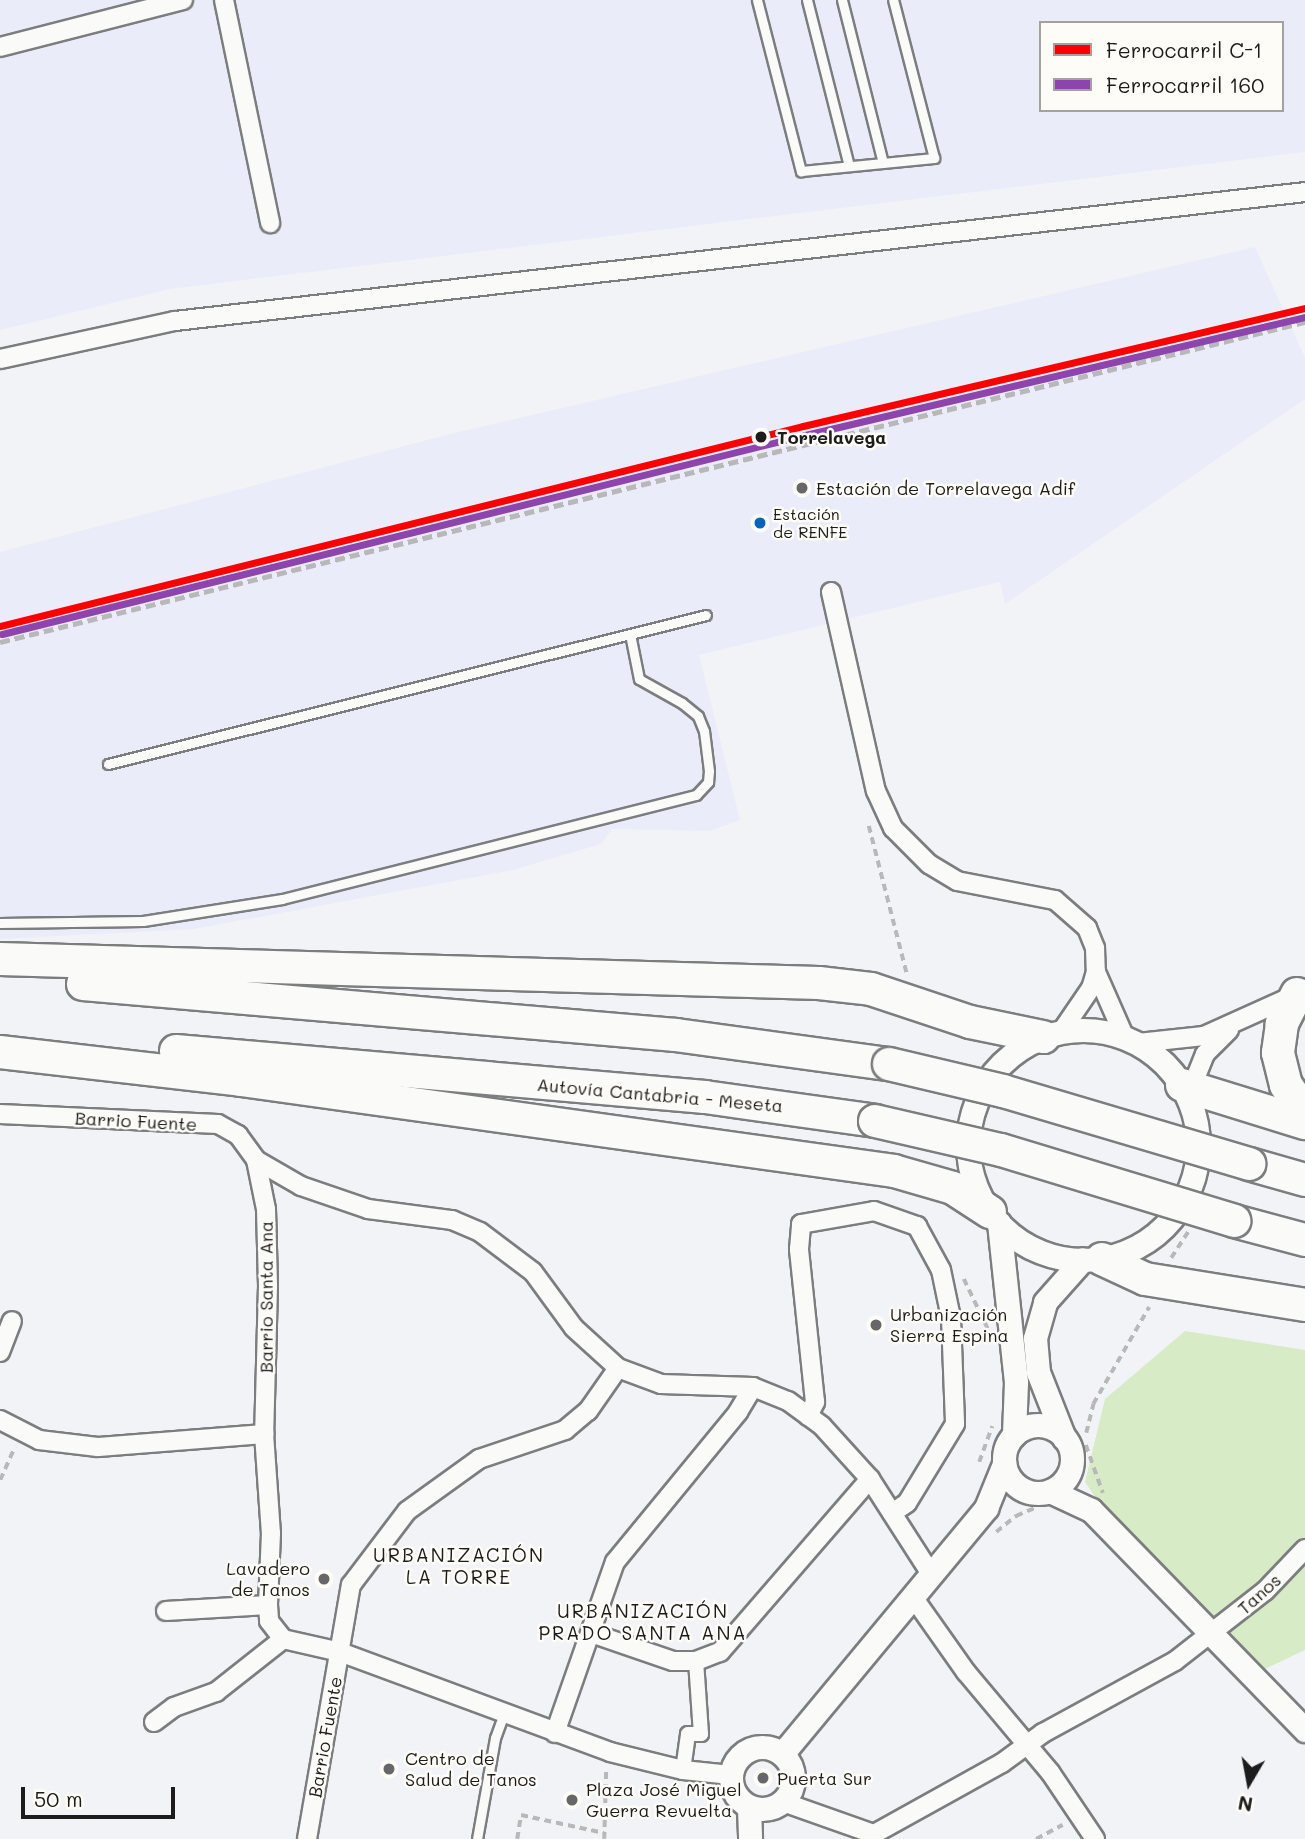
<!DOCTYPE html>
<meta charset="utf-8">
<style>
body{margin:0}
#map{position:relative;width:1305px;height:1839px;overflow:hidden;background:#f2f3f7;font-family:Mali,sans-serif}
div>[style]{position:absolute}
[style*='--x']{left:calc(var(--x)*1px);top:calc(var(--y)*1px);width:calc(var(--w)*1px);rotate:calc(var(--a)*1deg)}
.built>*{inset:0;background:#eaecf9}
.green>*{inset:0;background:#d6ebc6}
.path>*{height:3.5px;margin-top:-1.75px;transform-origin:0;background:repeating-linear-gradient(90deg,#b8b8b8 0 7px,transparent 0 12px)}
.roads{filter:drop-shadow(2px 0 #7c7d7f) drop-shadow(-2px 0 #7c7d7f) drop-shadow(0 2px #7c7d7f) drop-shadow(0 -2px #7c7d7f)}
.service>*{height:9px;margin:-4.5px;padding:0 4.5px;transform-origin:4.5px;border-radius:4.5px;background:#fafaf9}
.pedestrian>*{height:14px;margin:-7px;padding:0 7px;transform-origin:7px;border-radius:7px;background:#fafaf9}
.minor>*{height:18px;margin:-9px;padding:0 9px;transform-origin:9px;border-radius:9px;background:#fafaf9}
.tertiary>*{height:23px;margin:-11.5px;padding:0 11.5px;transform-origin:11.5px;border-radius:11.5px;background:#fafaf9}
.tertiary>.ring{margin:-11.5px;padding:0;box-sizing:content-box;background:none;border:23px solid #fafaf9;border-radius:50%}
.motorway>*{height:32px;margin:-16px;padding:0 16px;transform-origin:16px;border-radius:16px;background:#fafaf9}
.rail>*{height:5px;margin-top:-2.5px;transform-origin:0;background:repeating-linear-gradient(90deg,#b8b8b8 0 10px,transparent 0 15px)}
.bridges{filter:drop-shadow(2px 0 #7c7d7f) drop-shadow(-2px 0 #7c7d7f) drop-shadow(0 2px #7c7d7f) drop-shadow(0 -2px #7c7d7f)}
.motorway-bridge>*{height:32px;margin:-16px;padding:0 16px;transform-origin:16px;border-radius:16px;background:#fafaf9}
.rail-1>*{height:7px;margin:-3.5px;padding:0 3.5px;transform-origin:3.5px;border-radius:3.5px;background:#f00}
.rail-2>*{height:7px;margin:-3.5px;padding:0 3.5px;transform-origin:3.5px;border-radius:3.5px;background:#8e44ad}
.dots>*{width:19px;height:19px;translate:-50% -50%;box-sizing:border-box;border:4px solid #fdfcf7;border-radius:50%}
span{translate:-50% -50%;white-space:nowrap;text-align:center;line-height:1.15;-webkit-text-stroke:5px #fdfcf7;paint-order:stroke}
.bus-label{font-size:16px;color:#1c1c1c}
.left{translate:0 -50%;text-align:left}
.stop-label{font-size:18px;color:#1c1c1c;font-weight:700}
.poi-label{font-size:18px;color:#1c1c1c}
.right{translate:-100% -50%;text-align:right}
.street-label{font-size:18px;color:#1c1c1c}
.neighbourhood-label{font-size:19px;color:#1c1c1c;letter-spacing:2px}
.legend{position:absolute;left:1039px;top:21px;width:245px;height:91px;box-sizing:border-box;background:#fdfcf7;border:2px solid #a3a29f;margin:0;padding:9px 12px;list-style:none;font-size:21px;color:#1c1c1c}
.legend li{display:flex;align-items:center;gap:14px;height:35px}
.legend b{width:35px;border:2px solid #a3a29f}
.north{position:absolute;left:1214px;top:1748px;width:70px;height:70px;-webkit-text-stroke:5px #fdfcf7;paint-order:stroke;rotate:190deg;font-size:19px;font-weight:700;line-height:28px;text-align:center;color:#1c1c1c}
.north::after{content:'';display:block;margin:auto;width:24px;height:32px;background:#1c1c1c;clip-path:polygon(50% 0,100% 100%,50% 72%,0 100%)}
.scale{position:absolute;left:21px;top:1787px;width:154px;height:32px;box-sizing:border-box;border:4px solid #1c1c1c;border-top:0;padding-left:9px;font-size:21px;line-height:24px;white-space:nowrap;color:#1c1c1c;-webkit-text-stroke:5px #fdfcf7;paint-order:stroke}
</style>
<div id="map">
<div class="built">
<div style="clip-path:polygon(evenodd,0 0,1305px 0,1305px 152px,170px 289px,0 330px,0 0,1041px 23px,1282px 23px,1282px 110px,1041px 110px,1041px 23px)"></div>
<div style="clip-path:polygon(1255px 247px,1305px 358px,1305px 399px,1005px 604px,1000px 582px,699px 655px,740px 820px,710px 831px,612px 829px,601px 844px,513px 870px,194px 929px,0 939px,0 552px,458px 432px)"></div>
</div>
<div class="green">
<div style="clip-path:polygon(1185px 1331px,1305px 1350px,1305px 1650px,1250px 1676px,1144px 1569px,1085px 1482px,1105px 1399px)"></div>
</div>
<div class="path">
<div style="--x:869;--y:826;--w:153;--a:75.6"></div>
<div style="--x:1171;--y:1258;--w:31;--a:-57"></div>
<div style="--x:964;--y:1279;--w:55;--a:64.4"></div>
<div style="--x:1086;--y:1433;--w:30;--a:-76"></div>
<div style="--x:1093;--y:1404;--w:112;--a:-60"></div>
<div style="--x:1086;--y:1445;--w:51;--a:70.5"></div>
<div style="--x:979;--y:1462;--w:38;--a:-70"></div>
<div style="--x:0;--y:1480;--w:36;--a:-66"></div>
<div style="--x:996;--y:1532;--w:26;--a:-39"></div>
<div style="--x:1016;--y:1516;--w:23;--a:-23"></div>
<div style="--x:517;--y:1839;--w:24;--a:-81"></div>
<div style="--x:521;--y:1815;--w:85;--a:12.2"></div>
<div style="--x:604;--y:1839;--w:71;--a:-88.4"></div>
<div style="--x:1036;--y:1839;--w:30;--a:-28"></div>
</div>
<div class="roads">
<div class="service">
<div style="--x:757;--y:0;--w:177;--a:75.6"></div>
<div style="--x:801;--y:171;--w:134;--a:-5.6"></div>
<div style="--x:934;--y:158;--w:163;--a:-104.5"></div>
<div style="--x:807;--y:0;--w:171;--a:75.8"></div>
<div style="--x:842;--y:0;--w:168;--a:75.9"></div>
<div style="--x:108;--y:764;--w:616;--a:-13.99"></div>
<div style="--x:0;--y:923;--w:143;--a:-0.8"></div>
<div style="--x:143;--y:921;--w:141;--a:-9"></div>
<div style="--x:282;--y:899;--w:427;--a:-14.1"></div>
<div style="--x:696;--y:795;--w:18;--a:-47"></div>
<div style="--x:708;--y:782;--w:11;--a:-85"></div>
<div style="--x:709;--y:771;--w:40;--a:-97.1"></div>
<div style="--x:704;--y:731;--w:16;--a:-112"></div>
<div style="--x:698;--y:716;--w:21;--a:-141"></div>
<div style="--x:682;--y:703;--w:49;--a:-150.8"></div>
<div style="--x:639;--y:679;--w:46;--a:-101.3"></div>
<div style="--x:477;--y:1839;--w:103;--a:-79.9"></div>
<div style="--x:495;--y:1738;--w:27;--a:-70"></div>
</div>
<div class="pedestrian">
<div style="--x:683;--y:1770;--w:36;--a:-82"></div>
<div style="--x:688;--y:1734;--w:13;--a:0"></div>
<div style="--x:701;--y:1734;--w:73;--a:-93.9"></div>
</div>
<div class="minor">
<div style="--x:224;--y:0;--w:228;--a:78.3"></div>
<div style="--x:0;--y:47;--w:189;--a:-14.4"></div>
<div style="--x:0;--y:359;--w:179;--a:-12.3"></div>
<div style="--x:175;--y:321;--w:1137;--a:-6.51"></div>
<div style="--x:831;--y:592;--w:204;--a:77.3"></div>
<div style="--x:876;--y:791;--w:41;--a:65.3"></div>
<div style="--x:893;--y:828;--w:51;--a:45"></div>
<div style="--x:929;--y:864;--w:33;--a:31"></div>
<div style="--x:957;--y:881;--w:100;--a:11"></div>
<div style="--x:1055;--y:900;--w:43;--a:41.2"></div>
<div style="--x:1087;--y:928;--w:22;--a:68"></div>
<div style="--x:1095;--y:948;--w:24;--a:88"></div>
<div style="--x:1096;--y:972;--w:17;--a:107"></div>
<div style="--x:1091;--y:988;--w:53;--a:124.3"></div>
<div style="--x:1096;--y:972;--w:72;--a:66.3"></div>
<div style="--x:1138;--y:1043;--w:66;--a:-6.1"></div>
<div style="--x:1204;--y:1036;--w:98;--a:-24.2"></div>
<div style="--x:1189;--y:1094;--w:43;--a:-68.2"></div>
<div style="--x:1205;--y:1054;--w:34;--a:-45"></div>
<div style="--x:0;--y:1114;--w:218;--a:2.6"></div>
<div style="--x:218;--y:1124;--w:23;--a:29"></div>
<div style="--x:238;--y:1135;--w:31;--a:54"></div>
<div style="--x:256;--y:1160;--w:50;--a:78.5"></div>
<div style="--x:266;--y:1209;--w:77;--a:88.5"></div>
<div style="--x:268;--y:1286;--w:148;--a:91.5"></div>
<div style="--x:264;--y:1434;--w:99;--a:86"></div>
<div style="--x:271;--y:1533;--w:72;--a:92.4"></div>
<div style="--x:268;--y:1605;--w:16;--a:86"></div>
<div style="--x:269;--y:1621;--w:23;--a:52"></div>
<div style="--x:283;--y:1639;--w:58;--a:12.8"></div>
<div style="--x:340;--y:1652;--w:288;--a:20.3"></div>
<div style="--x:610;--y:1752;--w:75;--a:13.9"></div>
<div style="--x:683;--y:1770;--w:48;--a:5.9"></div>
<div style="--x:256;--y:1160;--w:52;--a:30"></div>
<div style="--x:301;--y:1186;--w:71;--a:18.9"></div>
<div style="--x:368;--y:1209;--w:85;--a:7.5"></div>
<div style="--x:452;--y:1220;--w:30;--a:23"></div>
<div style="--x:480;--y:1232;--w:66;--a:37"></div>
<div style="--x:533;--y:1272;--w:69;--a:53.8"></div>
<div style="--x:574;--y:1328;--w:59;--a:42.3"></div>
<div style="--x:0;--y:1352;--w:33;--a:-69"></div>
<div style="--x:808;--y:1416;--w:16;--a:-63"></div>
<div style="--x:815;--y:1402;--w:154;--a:-96"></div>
<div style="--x:799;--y:1249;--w:25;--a:-85"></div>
<div style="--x:801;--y:1224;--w:74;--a:-10.1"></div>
<div style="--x:874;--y:1211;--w:46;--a:19.2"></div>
<div style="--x:917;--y:1226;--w:50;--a:61.4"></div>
<div style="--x:941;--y:1270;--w:49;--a:78.2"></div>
<div style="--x:951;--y:1318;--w:106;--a:87.8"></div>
<div style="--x:955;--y:1424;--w:92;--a:121.3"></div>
<div style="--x:907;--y:1503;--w:18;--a:146"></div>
<div style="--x:0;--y:1420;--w:44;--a:27.1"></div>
<div style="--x:39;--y:1440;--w:59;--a:6.8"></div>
<div style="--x:98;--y:1447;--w:167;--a:-4.5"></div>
<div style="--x:913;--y:1597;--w:92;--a:54.8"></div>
<div style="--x:966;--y:1672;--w:131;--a:50"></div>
<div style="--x:1050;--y:1772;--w:81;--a:56.1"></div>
<div style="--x:166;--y:1611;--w:102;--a:-3.4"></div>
<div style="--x:594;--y:1634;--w:83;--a:18.9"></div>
<div style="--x:673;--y:1661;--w:23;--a:0"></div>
<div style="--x:696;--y:1661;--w:26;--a:-21"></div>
<div style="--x:720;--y:1652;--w:229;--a:-49.1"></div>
<div style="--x:154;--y:1722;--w:25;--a:-37"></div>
<div style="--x:174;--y:1707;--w:45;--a:-19.7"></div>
<div style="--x:216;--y:1692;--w:85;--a:-38.3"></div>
<div style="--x:555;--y:1733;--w:181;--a:-70.7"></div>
<div style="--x:615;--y:1562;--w:194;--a:-50.6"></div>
<div style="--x:738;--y:1412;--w:29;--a:-59"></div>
<div style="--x:783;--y:1802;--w:96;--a:19.4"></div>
<div style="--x:874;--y:1834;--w:146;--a:-29"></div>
<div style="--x:1002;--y:1763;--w:51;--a:-36.2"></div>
<div style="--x:1043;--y:1733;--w:150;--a:-28.6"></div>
<div style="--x:1175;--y:1661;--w:114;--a:-37.9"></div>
<div style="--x:1265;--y:1591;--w:58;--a:-46.4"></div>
<div style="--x:307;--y:1839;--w:258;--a:-80.2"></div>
<div style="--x:351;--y:1585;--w:93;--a:-52.9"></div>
<div style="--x:407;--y:1511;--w:89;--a:-35.8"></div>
<div style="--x:479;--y:1459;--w:91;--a:-18.6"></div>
<div style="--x:565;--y:1430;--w:30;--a:-40"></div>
<div style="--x:588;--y:1411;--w:52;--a:-55.1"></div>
<div style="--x:618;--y:1368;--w:46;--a:20.4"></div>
<div style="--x:661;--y:1384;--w:92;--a:1.9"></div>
<div style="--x:753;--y:1387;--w:38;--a:22"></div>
<div style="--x:788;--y:1401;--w:42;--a:36.3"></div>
<div style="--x:822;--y:1426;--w:72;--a:47.8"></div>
<div style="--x:870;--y:1479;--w:113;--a:57.3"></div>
</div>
<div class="tertiary">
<div class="ring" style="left:968px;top:1030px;width:207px;height:207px"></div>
<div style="--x:999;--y:1223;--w:160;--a:83.9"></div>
<div style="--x:1016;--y:1382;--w:53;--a:92.2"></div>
<div class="ring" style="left:1004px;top:1425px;width:45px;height:45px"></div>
<div style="--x:1064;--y:1438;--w:71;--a:-111.5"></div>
<div style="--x:1038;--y:1372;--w:34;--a:-95"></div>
<div style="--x:1035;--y:1338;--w:37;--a:-74"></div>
<div style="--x:1045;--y:1302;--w:57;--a:-48.5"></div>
<div style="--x:1050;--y:1491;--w:45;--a:24.9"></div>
<div style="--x:1091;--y:1510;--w:307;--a:45.8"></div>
<div class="ring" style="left:731px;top:1747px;width:39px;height:39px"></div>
<div style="--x:782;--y:1754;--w:320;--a:-50.3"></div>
<div style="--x:986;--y:1508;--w:48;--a:-67.8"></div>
<div style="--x:749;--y:1807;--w:32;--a:88"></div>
</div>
<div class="motorway">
<div style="--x:0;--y:959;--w:819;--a:1.68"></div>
<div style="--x:819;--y:983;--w:52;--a:6.6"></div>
<div style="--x:871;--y:989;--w:104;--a:18.4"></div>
<div style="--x:970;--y:1022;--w:75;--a:11.6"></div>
<div style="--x:83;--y:984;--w:595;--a:4.92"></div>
<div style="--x:676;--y:1035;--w:215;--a:7.8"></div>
<div style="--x:1297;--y:994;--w:34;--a:117"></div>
<div style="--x:1282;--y:1024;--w:29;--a:98"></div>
<div style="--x:1278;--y:1053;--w:33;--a:76"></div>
<div style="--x:1286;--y:1085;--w:33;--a:55"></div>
<div style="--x:176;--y:1051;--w:531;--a:4.97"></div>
<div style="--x:705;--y:1097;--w:172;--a:8"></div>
<div style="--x:0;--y:1052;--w:243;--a:6.6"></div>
<div style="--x:241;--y:1080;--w:659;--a:7.93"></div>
<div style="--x:894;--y:1171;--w:61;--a:16.1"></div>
<div style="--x:953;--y:1188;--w:44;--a:33"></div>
<div style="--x:1182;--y:1085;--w:129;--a:17.2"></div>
<div style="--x:1249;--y:1164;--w:58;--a:15.9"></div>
<div style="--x:1234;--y:1221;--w:73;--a:15"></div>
<div style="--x:1102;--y:1259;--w:47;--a:24.9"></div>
<div style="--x:1145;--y:1279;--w:162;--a:9.2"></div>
</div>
</div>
<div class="rail">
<div style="--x:0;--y:642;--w:1344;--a:-13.78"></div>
</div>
<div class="bridges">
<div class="motorway-bridge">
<div style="--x:889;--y:1064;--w:117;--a:13.3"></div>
<div style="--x:1003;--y:1091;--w:257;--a:16.5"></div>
<div style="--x:875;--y:1121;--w:129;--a:13"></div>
<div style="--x:1001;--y:1150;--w:244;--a:16.9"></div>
</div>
</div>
<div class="rail-1">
<div style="--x:0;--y:626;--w:828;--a:-13.99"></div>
<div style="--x:803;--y:426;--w:516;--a:-13.23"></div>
</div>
<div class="rail-2">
<div style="--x:2;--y:634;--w:827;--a:-13.92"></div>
<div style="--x:805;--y:435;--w:514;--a:-13.28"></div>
</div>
<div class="dots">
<div style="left:761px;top:437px;background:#1c1c1c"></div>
<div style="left:802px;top:488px;background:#676769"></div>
<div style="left:760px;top:523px;background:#0065bd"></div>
<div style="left:876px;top:1325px;background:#676769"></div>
<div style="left:324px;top:1579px;background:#676769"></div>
<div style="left:389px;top:1769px;background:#676769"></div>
<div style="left:763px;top:1778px;background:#676769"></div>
<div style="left:572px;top:1800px;background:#676769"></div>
</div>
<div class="bus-label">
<span class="left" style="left:773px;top:523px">Estación<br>de RENFE</span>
</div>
<div class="stop-label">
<span class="left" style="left:777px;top:437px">Torrelavega</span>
</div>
<div class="poi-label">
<span class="left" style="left:816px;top:488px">Estación de Torrelavega Adif</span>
<span class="left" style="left:890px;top:1325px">Urbanización<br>Sierra Espina</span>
<span class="right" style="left:310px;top:1579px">Lavadero<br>de Tanos</span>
<span class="left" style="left:405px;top:1769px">Centro de<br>Salud de Tanos</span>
<span class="left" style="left:777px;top:1778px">Puerta Sur</span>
<span class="left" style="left:586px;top:1800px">Plaza José Miguel<br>Guerra Revuelta</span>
</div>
<div class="street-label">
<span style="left:660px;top:1095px;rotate:5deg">Autovía Cantabria - Meseta</span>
<span style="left:136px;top:1121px;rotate:3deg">Barrio Fuente</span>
<span style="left:266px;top:1297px;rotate:-90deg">Barrio Santa Ana</span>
<span style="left:1259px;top:1594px;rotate:-42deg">Tanos</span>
<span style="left:325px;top:1737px;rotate:-80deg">Barrio Fuente</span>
</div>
<div class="neighbourhood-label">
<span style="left:459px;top:1566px">URBANIZACIÓN<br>LA TORRE</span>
<span style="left:643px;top:1622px">URBANIZACIÓN<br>PRADO SANTA ANA</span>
</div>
<ul class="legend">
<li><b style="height:9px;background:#f00"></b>Ferrocarril C-1</li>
<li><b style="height:9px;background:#8e44ad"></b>Ferrocarril 160</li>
</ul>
<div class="north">N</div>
<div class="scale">50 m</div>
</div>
